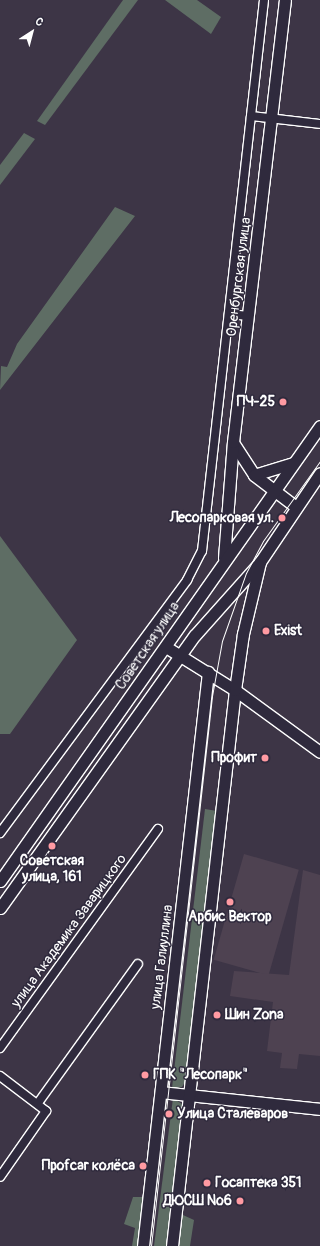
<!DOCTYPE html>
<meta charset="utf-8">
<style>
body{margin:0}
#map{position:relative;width:320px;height:1246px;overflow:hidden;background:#3d3546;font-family:Pangolin,sans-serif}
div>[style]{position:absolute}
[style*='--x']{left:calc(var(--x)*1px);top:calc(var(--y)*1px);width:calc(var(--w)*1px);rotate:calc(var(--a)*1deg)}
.built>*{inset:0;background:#4e4251;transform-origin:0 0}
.green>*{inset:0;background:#5e6d64}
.roads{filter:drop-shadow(1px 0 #fff) drop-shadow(-1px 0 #fff) drop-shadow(0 1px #fff) drop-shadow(0 -1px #fff)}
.minor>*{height:8px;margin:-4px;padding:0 4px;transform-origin:4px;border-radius:4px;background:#2f2a3d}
.major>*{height:11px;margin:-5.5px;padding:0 5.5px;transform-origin:5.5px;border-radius:5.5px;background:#2f2a3d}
.tram>*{height:1px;margin:-0.5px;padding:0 0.5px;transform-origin:0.5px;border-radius:0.5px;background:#fff}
.dots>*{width:11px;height:11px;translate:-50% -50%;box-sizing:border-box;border:2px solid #2f2a3d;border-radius:50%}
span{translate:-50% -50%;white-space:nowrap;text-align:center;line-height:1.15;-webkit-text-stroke:3px #2f2a3d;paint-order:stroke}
.street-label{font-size:14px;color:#fff}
.poi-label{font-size:14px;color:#fff;font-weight:700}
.right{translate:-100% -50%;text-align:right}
.left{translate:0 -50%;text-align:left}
.north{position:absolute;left:12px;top:12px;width:40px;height:40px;-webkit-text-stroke:3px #2f2a3d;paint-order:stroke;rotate:36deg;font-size:11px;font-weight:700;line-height:16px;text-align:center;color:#fff}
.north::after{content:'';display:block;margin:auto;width:14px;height:18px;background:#fff;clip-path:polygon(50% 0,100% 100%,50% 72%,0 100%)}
</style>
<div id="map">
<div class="built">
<div style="left:244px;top:854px;width:57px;height:110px;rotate:16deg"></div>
<div style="clip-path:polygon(303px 870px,320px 875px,320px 1056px,299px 1054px,297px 1069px,280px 1068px,282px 1053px,267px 1051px,273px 1002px,230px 996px,234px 971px,289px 975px)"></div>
</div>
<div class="green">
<div style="clip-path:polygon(123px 0,138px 0,45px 125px,37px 121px)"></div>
<div style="clip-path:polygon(165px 0,197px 0,221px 17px,211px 34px)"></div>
<div style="clip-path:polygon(24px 133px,35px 139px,0 185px,0 165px)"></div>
<div style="clip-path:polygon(115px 207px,135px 216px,0 390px,1px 366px,7px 367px,17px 344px)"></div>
<div style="clip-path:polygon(0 536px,77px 640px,10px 734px,0 734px)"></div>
<div style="clip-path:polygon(205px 809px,217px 811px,206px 909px,185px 1082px,182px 1087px,172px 1088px)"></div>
<div style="clip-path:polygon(173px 1098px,182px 1104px,182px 1110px,166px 1246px,154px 1246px)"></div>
<div style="clip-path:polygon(133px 1197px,144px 1197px,138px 1246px,132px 1246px,135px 1228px,124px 1224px)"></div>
<div style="clip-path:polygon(183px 1215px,194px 1220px,190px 1246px,177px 1246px)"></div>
</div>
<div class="roads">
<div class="minor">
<div style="--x:251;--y:116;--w:69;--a:6.6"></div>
<div style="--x:229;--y:314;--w:20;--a:6"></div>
<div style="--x:0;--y:833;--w:315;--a:-53.5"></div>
<div style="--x:187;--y:580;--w:33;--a:-63"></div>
<div style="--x:202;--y:551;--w:554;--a:-83.58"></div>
<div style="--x:0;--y:1048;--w:270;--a:-54.2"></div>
<div style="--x:0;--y:1076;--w:58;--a:37.3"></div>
<div style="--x:46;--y:1111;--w:80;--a:124.9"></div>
<div style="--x:38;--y:1103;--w:171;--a:-54.3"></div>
</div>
<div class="major">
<div style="--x:234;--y:444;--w:37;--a:57"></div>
<div style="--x:254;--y:475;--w:53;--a:37.3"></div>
<div style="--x:254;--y:475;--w:41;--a:-17.1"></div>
<div style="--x:224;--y:558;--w:116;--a:-85.6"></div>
<div style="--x:233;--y:442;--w:445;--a:-83.3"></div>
<div style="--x:166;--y:647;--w:81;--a:31.9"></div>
<div style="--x:235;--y:690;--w:105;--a:36.1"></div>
<div style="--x:0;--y:881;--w:556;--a:-54.88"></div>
<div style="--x:0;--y:908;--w:335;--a:-54.5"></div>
<div style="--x:195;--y:635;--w:98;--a:-48.3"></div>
<div style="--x:260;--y:562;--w:107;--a:-56"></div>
<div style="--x:161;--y:1092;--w:160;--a:6.1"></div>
<div style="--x:143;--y:1246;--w:578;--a:-83.54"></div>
<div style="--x:172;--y:1246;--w:560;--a:-83.54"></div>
<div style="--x:235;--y:690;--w:57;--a:-81.9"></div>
<div style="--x:243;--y:634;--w:74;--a:-76.7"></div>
</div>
</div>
<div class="tram">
<div style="--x:151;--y:1246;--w:553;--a:-83.67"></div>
<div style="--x:212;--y:696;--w:56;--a:-79.7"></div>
<div style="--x:222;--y:641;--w:72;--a:-70.6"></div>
<div style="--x:246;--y:573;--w:36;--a:-62"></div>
<div style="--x:263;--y:541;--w:98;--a:-54.5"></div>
</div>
<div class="dots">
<div style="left:283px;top:402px;background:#ff9aa2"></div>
<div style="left:282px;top:518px;background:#ff9aa2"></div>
<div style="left:266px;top:631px;background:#ff9aa2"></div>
<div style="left:265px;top:758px;background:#ff9aa2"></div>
<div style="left:52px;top:846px;background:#ff9aa2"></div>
<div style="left:230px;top:902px;background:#ff9aa2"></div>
<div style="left:217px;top:1015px;background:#ff9aa2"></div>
<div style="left:145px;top:1075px;background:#ff9aa2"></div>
<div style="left:169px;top:1114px;background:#ff9aa2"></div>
<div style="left:143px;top:1166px;background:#ff9aa2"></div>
<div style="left:207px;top:1183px;background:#ff9aa2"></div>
<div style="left:240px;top:1201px;background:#ff9aa2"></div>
</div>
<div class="street-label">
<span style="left:239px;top:277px;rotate:-83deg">Оренбургская улица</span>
<span style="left:148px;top:646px;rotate:-56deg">Советская улица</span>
<span style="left:69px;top:931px;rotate:-54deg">улица Академика Заварицкого</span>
<span style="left:162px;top:957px;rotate:-83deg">улица Галиуллина</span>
</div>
<div class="poi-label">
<span class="right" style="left:275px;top:402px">ПЧ-25</span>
<span class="right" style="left:274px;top:518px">Лесопарковая ул.</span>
<span class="left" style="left:274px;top:631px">Exist</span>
<span class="right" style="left:257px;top:758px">Профит</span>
<span style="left:52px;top:869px">Советская<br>улица, 161</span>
<span style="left:230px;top:917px">Арбис Вектор</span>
<span class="left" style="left:225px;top:1015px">Шин Zona</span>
<span class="left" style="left:153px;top:1075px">ГПК "Лесопарк"</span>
<span class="left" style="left:177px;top:1114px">Улица Сталеваров</span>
<span class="right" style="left:135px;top:1166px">Проfcar колёса</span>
<span class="left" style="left:215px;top:1183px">Госаптека 351</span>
<span class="right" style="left:232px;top:1201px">ДЮСШ №6</span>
</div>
<div class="north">С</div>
</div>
